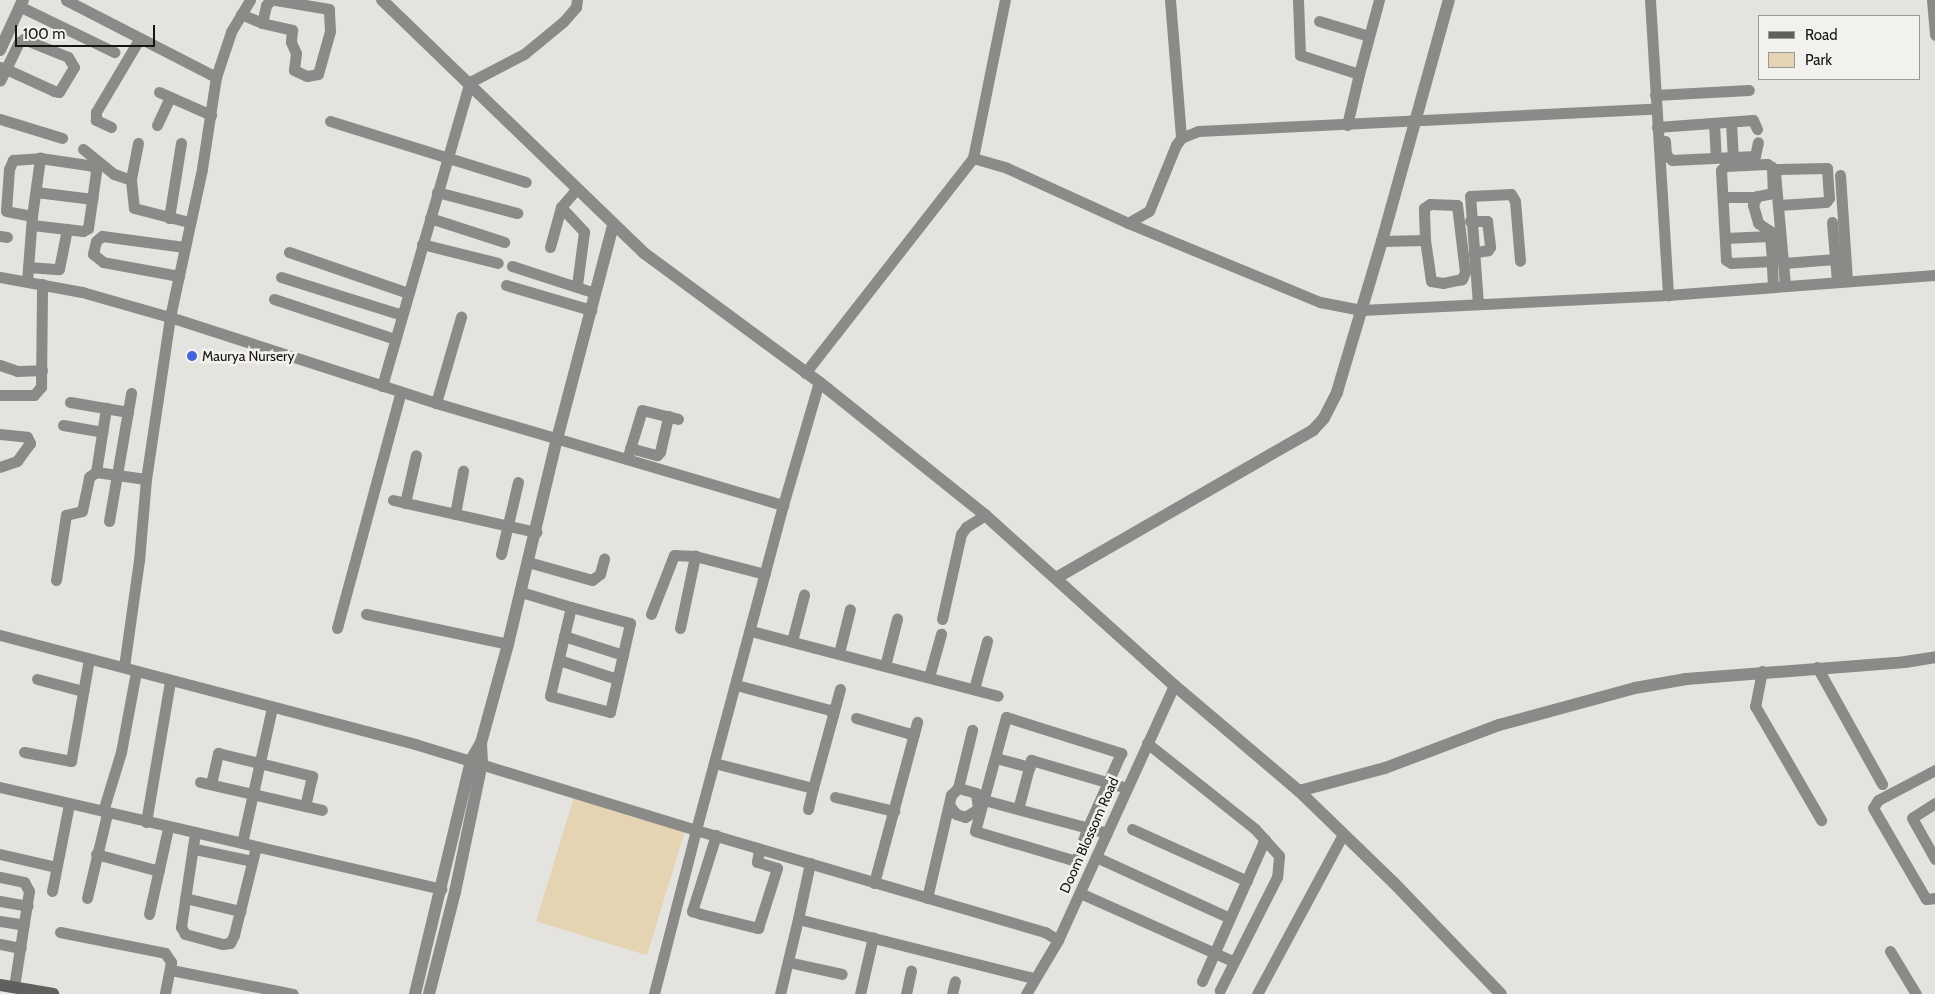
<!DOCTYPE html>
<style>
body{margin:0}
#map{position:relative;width:1935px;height:994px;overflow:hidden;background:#e5e3e0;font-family:Cabin,sans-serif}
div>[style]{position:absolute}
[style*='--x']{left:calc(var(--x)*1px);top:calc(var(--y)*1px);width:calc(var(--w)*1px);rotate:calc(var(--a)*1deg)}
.green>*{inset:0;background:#e5d4b1;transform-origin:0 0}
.minor>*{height:11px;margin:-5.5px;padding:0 5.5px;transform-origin:5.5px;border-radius:5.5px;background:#8a8a88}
.tertiary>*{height:12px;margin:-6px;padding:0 6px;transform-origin:6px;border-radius:6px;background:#8a8a88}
.secondary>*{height:12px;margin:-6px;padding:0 6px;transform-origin:6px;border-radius:6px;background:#605f5d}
.dots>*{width:14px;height:14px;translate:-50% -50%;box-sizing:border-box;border:2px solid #f3f1ed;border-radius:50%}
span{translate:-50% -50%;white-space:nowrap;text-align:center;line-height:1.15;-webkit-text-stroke:5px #f3f1ed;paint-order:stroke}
.poi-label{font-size:14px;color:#161514}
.left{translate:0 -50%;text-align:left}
.street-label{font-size:14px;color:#161514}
.legend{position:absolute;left:1758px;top:15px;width:162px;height:65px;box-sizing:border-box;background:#f3f1ed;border:1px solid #9b9996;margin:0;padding:6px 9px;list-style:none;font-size:15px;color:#161514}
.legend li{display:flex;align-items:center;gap:10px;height:25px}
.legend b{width:25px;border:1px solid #9b9996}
.scale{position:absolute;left:15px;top:25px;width:140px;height:22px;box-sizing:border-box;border:2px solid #161514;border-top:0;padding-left:6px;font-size:15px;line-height:18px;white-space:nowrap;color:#161514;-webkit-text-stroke:4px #f3f1ed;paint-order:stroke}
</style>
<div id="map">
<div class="green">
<div style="left:574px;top:797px;width:116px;height:130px;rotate:17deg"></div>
</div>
<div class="minor">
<div style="--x:66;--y:0;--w:169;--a:27.2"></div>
<div style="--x:250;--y:0;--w:37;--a:121"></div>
<div style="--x:231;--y:32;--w:47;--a:108.4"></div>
<div style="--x:216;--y:77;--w:93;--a:98.7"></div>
<div style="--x:202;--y:169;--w:151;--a:102.2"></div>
<div style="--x:170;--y:317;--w:280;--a:17.9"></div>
<div style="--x:436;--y:403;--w:362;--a:16.4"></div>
<div style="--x:783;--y:505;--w:336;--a:105"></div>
<div style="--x:696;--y:830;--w:364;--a:16.3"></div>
<div style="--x:1045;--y:932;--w:15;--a:32"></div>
<div style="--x:1170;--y:0;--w:138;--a:85.4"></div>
<div style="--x:1298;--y:0;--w:55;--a:87.9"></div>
<div style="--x:1300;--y:55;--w:62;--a:17.9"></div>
<div style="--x:1359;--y:74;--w:77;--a:-74.9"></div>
<div style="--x:1650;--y:0;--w:296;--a:86.5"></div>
<div style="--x:1932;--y:0;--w:35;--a:85"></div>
<div style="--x:19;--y:6;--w:106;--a:25.8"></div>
<div style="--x:241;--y:14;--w:23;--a:23"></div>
<div style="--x:262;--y:23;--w:18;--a:-77"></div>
<div style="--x:266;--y:5;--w:7;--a:-45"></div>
<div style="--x:1319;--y:21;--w:52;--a:16.7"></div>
<div style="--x:262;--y:23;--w:31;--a:13"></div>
<div style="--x:292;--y:30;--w:12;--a:95"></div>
<div style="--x:291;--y:42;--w:12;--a:66"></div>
<div style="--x:296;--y:53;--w:17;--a:97"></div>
<div style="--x:294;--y:70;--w:14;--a:25"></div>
<div style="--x:307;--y:76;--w:11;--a:-10"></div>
<div style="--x:318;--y:74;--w:45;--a:-74.4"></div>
<div style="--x:330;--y:31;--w:22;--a:-93"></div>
<div style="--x:329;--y:9;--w:54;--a:-170.4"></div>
<div style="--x:0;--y:67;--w:6;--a:18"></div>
<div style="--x:6;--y:69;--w:53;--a:24.6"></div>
<div style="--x:54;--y:91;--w:5;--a:11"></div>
<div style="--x:59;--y:92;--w:29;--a:-59"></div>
<div style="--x:74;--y:67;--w:12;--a:-121"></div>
<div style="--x:68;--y:57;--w:48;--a:-157.8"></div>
<div style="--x:24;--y:39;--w:6;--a:149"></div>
<div style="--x:19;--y:42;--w:30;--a:116"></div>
<div style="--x:6;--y:69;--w:13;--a:117"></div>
<div style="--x:159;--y:92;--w:57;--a:23.9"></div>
<div style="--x:1655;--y:95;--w:94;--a:-3"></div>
<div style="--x:0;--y:119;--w:65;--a:17"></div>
<div style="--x:330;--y:121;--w:205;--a:17.3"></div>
<div style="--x:1731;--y:122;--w:35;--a:87"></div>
<div style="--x:1714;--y:123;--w:34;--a:87"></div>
<div style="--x:157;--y:125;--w:31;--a:-65"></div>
<div style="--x:1347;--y:125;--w:52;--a:-76.8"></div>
<div style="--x:111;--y:127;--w:17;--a:-155"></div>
<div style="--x:96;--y:120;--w:8;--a:-90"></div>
<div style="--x:96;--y:112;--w:86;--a:-59.3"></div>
<div style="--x:1657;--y:127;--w:96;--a:-4.2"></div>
<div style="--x:1753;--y:120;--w:10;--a:66"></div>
<div style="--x:1665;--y:141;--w:14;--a:86"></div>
<div style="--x:1666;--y:155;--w:8;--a:40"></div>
<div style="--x:1672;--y:160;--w:83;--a:-2.8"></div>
<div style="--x:1755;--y:156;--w:14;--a:-78"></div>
<div style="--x:138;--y:143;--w:38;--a:101"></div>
<div style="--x:131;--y:180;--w:28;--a:84"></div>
<div style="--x:134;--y:208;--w:57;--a:14.3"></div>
<div style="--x:83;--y:149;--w:40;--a:39"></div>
<div style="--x:114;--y:174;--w:18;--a:19"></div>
<div style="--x:973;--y:158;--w:161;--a:-78.6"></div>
<div style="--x:1840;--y:175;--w:106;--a:86.2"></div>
<div style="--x:36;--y:192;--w:57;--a:7"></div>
<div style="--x:437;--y:192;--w:83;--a:14.7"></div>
<div style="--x:1723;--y:197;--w:32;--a:0"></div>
<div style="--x:1779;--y:205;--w:47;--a:-3.7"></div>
<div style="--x:1826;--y:202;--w:5;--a:-53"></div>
<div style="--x:1829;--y:198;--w:30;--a:-94"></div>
<div style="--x:1827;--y:168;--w:48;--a:178.8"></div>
<div style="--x:1779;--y:169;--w:6;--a:135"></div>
<div style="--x:1775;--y:173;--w:113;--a:84.9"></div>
<div style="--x:561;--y:207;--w:34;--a:47"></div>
<div style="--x:584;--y:232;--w:53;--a:97.5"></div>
<div style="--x:32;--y:216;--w:59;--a:-82.1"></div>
<div style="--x:169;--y:218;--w:76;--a:-80.9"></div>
<div style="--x:430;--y:218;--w:78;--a:18"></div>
<div style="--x:1470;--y:221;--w:17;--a:0"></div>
<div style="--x:1487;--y:221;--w:26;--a:83"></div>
<div style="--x:1490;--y:247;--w:4;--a:124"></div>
<div style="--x:1488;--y:250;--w:15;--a:169"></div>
<div style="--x:1832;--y:222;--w:60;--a:85.2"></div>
<div style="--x:1128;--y:223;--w:208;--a:22.4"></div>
<div style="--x:1320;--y:302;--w:42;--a:11"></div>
<div style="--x:1361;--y:310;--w:307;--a:-2.8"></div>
<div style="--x:1668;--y:295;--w:268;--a:-4.3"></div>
<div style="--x:0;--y:236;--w:7;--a:8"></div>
<div style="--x:1725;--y:238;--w:45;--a:-2.5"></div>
<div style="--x:1382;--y:241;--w:43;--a:-1.3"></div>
<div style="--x:1425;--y:240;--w:32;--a:-92"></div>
<div style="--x:1424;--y:208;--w:7;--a:-34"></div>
<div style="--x:1430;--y:204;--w:27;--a:2"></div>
<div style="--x:1457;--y:205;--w:67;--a:83.2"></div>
<div style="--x:1465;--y:272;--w:8;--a:113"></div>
<div style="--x:1462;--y:279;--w:19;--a:168"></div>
<div style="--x:1443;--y:283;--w:12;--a:-171"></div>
<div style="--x:1431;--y:281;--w:41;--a:-98.3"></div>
<div style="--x:422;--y:244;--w:78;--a:14"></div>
<div style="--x:550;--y:247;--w:41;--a:-74.6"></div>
<div style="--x:561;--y:207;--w:23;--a:-49"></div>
<div style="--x:289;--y:252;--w:126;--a:19"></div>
<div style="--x:1772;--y:261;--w:41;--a:177.2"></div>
<div style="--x:1731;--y:263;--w:6;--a:-149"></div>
<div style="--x:1726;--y:260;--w:90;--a:-93.2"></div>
<div style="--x:1721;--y:170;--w:6;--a:-45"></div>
<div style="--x:1725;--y:166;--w:42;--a:-2.7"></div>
<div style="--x:1767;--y:164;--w:6;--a:31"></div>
<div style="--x:1772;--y:167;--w:26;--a:88"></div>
<div style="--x:1773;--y:193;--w:16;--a:169"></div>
<div style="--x:1757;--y:196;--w:10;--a:114"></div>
<div style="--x:1753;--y:205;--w:19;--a:74"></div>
<div style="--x:1758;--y:223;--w:14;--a:34"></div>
<div style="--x:1770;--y:231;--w:5;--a:90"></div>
<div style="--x:1770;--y:236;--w:25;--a:85"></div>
<div style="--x:1772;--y:261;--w:6;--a:90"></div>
<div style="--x:1772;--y:267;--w:20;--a:87"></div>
<div style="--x:1784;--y:263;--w:51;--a:-4.5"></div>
<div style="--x:512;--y:266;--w:87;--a:18"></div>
<div style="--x:28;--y:267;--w:31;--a:4"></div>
<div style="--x:59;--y:269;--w:41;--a:-78.7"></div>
<div style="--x:179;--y:276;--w:77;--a:-169.6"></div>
<div style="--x:103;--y:262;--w:13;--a:-141"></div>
<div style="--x:93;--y:254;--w:13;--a:-77"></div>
<div style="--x:96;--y:241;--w:8;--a:-40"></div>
<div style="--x:102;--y:236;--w:83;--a:7.6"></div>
<div style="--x:0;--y:277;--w:83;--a:10.4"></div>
<div style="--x:82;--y:292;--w:91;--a:15.9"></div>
<div style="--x:170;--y:317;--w:164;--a:98.4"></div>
<div style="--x:146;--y:479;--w:81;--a:94.9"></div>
<div style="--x:139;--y:560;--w:108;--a:98"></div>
<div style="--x:281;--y:277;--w:127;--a:17.4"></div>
<div style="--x:27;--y:281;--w:65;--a:-85.6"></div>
<div style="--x:32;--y:216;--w:26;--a:-169"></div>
<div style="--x:6;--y:211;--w:42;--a:-85.9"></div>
<div style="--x:9;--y:169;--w:10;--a:-66"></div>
<div style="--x:13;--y:160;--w:27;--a:-4"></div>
<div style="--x:40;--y:158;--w:55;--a:8.4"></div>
<div style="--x:94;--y:166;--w:6;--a:72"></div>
<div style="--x:96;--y:172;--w:57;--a:98.1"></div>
<div style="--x:88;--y:228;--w:6;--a:149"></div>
<div style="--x:83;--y:231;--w:51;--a:-173.3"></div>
<div style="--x:506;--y:285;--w:89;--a:16.4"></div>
<div style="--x:274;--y:299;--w:127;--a:18.3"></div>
<div style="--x:1478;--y:304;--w:108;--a:-94.2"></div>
<div style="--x:1470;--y:196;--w:41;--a:-2.8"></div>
<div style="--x:1511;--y:194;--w:8;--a:60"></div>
<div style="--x:1515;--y:201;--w:60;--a:85.2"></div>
<div style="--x:0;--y:365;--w:18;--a:19"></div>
<div style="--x:17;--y:371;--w:25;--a:-2"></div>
<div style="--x:805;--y:373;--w:273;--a:-52"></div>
<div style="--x:973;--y:158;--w:35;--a:16"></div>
<div style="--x:1007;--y:168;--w:133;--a:24.4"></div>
<div style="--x:1128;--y:223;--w:24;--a:-30"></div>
<div style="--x:1149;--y:211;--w:71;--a:-67.8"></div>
<div style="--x:1176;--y:145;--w:9;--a:-54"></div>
<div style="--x:1181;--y:138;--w:18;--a:-22"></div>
<div style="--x:1198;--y:131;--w:459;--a:-2.8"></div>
<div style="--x:382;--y:386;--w:316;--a:-73.9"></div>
<div style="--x:470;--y:82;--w:61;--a:-27.4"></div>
<div style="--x:524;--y:54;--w:50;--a:-39.4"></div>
<div style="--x:563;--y:22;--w:20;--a:-49"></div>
<div style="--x:576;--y:7;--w:7;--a:-82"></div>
<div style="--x:0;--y:395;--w:34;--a:0"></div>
<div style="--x:34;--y:395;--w:11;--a:-49"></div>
<div style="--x:41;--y:387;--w:103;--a:-89.4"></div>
<div style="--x:70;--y:402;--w:59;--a:9.8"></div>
<div style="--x:436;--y:403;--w:90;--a:-73.8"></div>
<div style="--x:63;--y:425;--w:40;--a:10"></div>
<div style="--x:0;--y:434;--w:27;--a:6"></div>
<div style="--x:27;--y:437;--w:7;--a:63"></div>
<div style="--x:30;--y:443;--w:22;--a:126"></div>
<div style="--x:17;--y:461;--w:18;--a:161"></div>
<div style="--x:630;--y:448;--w:28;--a:15"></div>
<div style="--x:657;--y:455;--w:4;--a:-45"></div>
<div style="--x:660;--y:452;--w:37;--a:-77"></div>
<div style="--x:627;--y:459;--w:51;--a:-73"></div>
<div style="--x:642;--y:410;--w:37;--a:14"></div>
<div style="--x:96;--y:472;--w:65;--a:-81.1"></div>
<div style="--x:393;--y:500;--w:147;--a:12.6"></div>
<div style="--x:405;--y:503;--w:49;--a:-77.1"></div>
<div style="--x:783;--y:505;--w:128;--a:-73.7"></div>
<div style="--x:455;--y:514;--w:44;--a:-79.5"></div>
<div style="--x:109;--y:521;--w:130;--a:-80.2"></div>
<div style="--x:501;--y:554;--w:74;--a:-76.7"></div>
<div style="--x:528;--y:562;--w:66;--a:15.7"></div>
<div style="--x:592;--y:580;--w:10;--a:-37"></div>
<div style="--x:600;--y:574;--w:16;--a:-75"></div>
<div style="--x:56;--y:580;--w:66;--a:-81.3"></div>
<div style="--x:66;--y:515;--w:16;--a:-14"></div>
<div style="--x:82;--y:511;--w:35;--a:-78"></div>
<div style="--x:89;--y:477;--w:9;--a:-36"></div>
<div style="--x:96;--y:472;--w:50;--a:8"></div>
<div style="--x:521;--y:592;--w:52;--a:16.7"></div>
<div style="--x:571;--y:607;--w:91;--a:103.3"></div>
<div style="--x:550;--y:696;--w:62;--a:14.9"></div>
<div style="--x:610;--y:712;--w:91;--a:-77.3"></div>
<div style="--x:630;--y:623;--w:61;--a:-164.8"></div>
<div style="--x:366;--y:614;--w:145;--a:11.9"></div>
<div style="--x:651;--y:614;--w:63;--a:-68.7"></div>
<div style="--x:674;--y:555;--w:21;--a:3"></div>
<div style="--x:695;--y:556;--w:72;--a:14.4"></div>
<div style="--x:942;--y:619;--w:87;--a:-77.4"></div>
<div style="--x:961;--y:534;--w:9;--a:-54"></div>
<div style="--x:966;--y:527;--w:22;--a:-32"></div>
<div style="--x:337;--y:628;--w:245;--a:-74.9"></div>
<div style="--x:680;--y:628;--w:74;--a:-78.2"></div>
<div style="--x:751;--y:631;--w:255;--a:14.7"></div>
<div style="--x:0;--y:635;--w:429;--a:14.7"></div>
<div style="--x:415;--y:744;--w:294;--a:17"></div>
<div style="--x:696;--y:830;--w:169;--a:104.4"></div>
<div style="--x:564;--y:636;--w:62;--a:17.9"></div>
<div style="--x:792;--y:641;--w:48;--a:-75.4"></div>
<div style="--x:839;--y:653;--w:45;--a:-76"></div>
<div style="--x:559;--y:660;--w:61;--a:18.1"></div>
<div style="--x:885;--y:666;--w:49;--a:-75.7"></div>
<div style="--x:1817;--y:667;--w:134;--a:60.9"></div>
<div style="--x:1762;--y:671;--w:36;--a:101"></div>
<div style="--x:1755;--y:706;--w:132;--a:59.9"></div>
<div style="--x:929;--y:677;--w:45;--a:-74.4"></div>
<div style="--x:37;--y:679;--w:48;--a:14.6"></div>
<div style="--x:974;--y:689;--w:50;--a:-74.8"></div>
<div style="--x:833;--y:715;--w:27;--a:-75"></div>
<div style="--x:1006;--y:717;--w:121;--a:17.4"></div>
<div style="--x:1121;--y:753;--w:83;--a:114.1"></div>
<div style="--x:1087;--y:829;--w:34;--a:109"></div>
<div style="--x:1076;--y:861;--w:105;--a:-163.5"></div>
<div style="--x:975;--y:831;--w:118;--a:-74.8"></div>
<div style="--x:856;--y:718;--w:60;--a:16.3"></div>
<div style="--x:1147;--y:743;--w:138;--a:38.5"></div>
<div style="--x:1255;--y:829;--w:36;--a:48"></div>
<div style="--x:1279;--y:856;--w:21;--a:95"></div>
<div style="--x:1277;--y:877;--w:127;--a:116.8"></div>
<div style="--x:24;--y:752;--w:48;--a:10.8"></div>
<div style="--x:71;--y:761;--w:104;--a:-80"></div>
<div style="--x:996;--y:758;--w:35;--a:15"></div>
<div style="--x:714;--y:763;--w:102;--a:14.2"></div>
<div style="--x:813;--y:788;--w:76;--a:-74.7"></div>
<div style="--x:833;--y:715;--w:6;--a:-121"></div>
<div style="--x:830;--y:710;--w:97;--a:-165.1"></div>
<div style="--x:1935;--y:770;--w:64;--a:152.2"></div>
<div style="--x:1878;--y:800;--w:9;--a:122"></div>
<div style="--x:1873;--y:808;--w:105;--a:59.8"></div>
<div style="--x:1926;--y:899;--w:9;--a:-6"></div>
<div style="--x:200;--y:782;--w:125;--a:12.9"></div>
<div style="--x:211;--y:784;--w:32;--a:-77"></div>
<div style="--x:218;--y:753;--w:97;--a:13.7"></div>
<div style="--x:312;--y:776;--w:31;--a:103"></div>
<div style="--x:0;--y:787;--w:453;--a:13"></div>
<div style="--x:835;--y:797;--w:61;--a:13.3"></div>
<div style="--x:984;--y:800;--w:127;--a:15"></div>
<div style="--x:1935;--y:803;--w:27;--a:147"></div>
<div style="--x:1912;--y:818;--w:47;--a:60.7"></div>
<div style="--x:950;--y:806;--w:10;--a:53"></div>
<div style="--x:956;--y:814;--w:9;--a:18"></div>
<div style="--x:965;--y:817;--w:15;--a:-32"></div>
<div style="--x:978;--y:809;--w:16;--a:-97"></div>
<div style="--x:976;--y:793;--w:19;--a:-164"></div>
<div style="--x:808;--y:809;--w:22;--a:-77"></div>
<div style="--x:1018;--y:809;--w:51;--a:-75.1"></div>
<div style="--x:1031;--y:760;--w:100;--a:16.3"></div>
<div style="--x:103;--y:811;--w:62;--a:-73"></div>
<div style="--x:121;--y:752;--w:81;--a:-79.4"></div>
<div style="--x:146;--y:822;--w:142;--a:-80.3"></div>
<div style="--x:1132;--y:829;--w:126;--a:24.3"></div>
<div style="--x:195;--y:833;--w:95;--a:98.5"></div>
<div style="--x:181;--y:927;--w:8;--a:60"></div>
<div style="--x:185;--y:934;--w:39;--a:15"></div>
<div style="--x:223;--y:944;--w:7;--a:-8"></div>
<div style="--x:230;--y:943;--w:9;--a:-63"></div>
<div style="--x:234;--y:935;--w:91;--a:-76"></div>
<div style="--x:716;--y:835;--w:80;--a:107.5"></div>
<div style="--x:692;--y:911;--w:9;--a:18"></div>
<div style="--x:701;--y:914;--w:59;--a:13.8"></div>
<div style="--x:758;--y:928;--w:63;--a:-72.4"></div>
<div style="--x:777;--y:868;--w:21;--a:-163"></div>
<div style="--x:757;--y:862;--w:13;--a:-81"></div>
<div style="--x:242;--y:843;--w:138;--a:-77.5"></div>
<div style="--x:195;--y:849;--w:58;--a:11.9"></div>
<div style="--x:0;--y:854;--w:57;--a:13.1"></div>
<div style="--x:96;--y:854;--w:65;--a:15.1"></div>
<div style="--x:1096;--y:857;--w:147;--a:24.5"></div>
<div style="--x:810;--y:863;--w:57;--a:102.1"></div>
<div style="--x:798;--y:919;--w:242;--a:14.1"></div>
<div style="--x:0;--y:877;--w:25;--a:12"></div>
<div style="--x:24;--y:882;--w:10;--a:61"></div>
<div style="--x:29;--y:891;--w:97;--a:98.9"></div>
<div style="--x:874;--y:883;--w:167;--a:-75"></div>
<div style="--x:52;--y:891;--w:89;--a:-78.9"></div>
<div style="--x:1080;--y:893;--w:167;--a:24"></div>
<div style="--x:87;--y:898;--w:86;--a:-76.6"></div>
<div style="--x:185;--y:898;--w:57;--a:13.3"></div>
<div style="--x:927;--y:898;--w:106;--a:-76.9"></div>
<div style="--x:951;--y:795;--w:10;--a:-45"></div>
<div style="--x:958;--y:788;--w:60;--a:-76.4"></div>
<div style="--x:0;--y:901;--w:28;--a:10"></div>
<div style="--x:149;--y:914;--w:88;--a:-77.5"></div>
<div style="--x:0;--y:921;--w:24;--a:9"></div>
<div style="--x:60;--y:932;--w:107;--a:11.3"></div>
<div style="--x:165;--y:953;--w:11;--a:56"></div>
<div style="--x:171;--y:962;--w:33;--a:101"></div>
<div style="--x:0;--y:944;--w:21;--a:11"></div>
<div style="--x:1890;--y:951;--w:50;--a:58.8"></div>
<div style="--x:788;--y:962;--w:55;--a:12.5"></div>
<div style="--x:171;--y:970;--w:124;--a:11.1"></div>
<div style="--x:1202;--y:981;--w:155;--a:-66.1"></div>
<div style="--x:780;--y:994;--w:77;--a:-76.5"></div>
<div style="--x:860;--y:994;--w:58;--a:-77.2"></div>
<div style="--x:906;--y:994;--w:24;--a:-78"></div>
<div style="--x:952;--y:994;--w:13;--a:-77"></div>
<div style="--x:1026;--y:994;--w:63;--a:-59.3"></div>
<div style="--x:1058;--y:940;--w:280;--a:-65.5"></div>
<div style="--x:1257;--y:994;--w:182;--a:-61.7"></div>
</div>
<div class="tertiary">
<div style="--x:382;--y:0;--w:364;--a:44"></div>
<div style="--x:644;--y:253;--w:217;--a:36.4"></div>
<div style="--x:819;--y:382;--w:213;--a:38.7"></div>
<div style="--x:985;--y:515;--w:254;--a:42"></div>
<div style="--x:1174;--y:685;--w:164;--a:40.3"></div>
<div style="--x:1299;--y:791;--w:132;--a:44.1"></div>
<div style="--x:1394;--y:883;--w:154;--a:46.1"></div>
<div style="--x:0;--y:50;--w:55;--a:-65.3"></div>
<div style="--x:1056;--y:578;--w:297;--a:-29.9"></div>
<div style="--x:1313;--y:430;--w:16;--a:-47"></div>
<div style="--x:1324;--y:418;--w:29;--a:-63"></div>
<div style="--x:1337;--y:392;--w:158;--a:-73.4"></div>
<div style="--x:1382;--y:241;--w:250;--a:-74.5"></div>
<div style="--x:1299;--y:791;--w:89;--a:-15"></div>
<div style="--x:1385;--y:768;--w:122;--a:-20.7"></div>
<div style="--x:1499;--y:725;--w:141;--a:-15.2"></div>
<div style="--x:1635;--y:688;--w:52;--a:-10"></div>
<div style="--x:1686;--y:679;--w:220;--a:-4.4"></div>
<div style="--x:1905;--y:662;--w:30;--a:-9"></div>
<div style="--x:415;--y:994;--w:241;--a:-76.5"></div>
<div style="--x:471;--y:760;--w:20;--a:-60"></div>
<div style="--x:481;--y:743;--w:103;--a:-74.7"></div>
<div style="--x:508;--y:644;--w:211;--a:-76.6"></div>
<div style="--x:557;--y:439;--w:221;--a:-75.3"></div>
<div style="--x:429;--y:994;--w:105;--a:-75.7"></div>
<div style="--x:455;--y:892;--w:132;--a:-78.2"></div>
<div style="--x:482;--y:763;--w:20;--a:-93"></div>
</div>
<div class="secondary">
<div style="--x:0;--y:985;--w:54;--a:9.6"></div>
</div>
<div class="dots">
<div style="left:192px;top:356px;background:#4563d7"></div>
</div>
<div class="poi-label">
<span class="left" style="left:202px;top:356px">Maurya Nursery</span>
</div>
<div class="street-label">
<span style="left:1089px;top:835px;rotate:-66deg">Doom Blossom Road</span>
</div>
<ul class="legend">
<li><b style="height:6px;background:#605f5d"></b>Road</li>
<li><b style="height:14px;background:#e5d4b1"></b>Park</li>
</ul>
<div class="scale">100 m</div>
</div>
